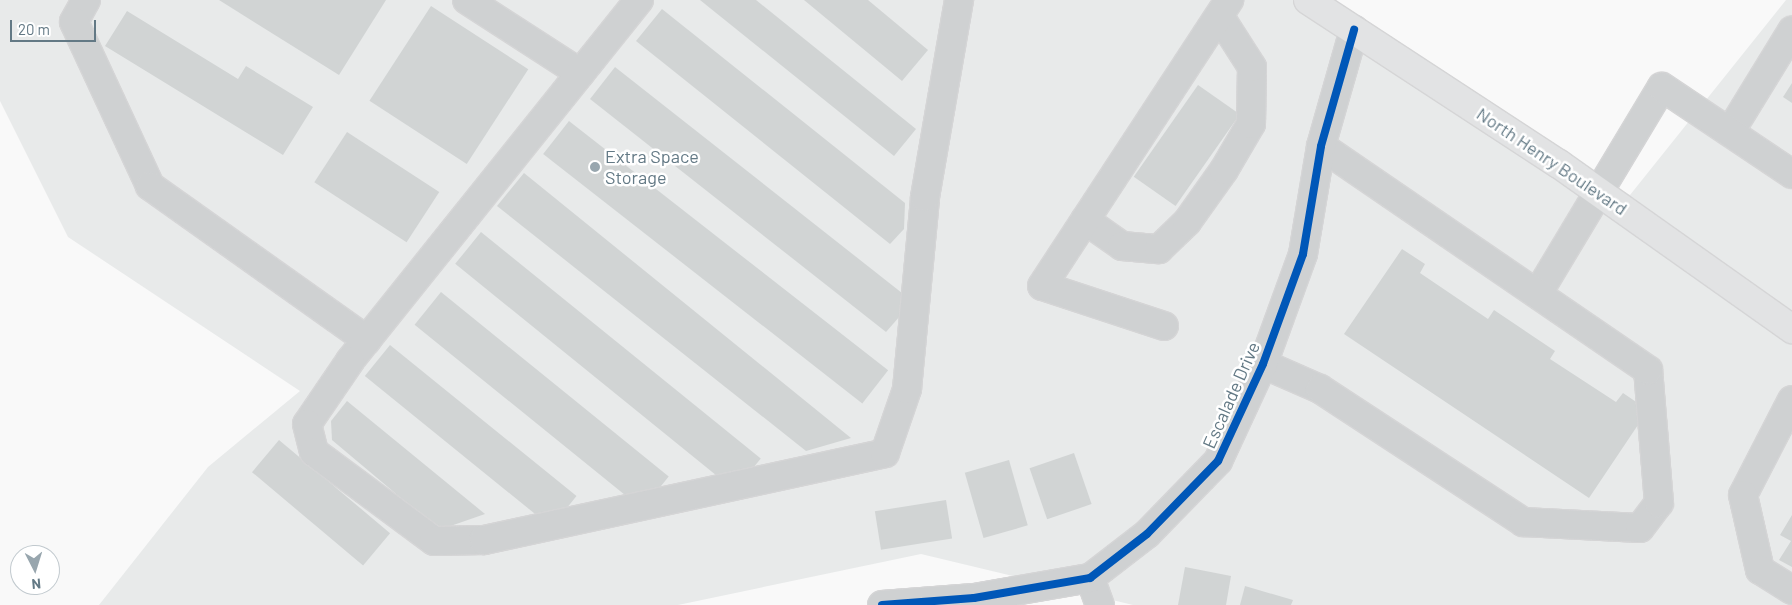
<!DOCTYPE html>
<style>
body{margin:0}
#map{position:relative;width:1792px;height:605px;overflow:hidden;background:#f9f9f9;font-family:Barlow,sans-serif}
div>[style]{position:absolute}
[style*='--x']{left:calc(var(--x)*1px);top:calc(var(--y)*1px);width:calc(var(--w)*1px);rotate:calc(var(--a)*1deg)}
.built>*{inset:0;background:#e8eaea}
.building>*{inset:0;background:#d1d4d4;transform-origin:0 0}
.roads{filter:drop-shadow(1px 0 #d5d5d6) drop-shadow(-1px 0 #d5d5d6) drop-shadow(0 1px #d5d5d6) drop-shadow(0 -1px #d5d5d6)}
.minor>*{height:28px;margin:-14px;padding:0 14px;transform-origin:14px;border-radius:14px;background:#cfd1d2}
.highway>*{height:28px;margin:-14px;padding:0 14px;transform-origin:14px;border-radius:14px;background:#e2e3e4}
.cycleway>*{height:8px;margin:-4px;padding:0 4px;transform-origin:4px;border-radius:4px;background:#0057b8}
.dots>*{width:14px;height:14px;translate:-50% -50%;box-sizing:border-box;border:2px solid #fff;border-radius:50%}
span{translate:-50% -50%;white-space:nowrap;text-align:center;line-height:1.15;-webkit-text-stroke:5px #fff;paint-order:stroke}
.poi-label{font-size:18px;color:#637985}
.left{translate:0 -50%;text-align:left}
.street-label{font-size:18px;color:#637985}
.north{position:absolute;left:10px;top:545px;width:50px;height:50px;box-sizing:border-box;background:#fff;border:1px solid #c1c9ce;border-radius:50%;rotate:175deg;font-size:14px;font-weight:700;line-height:20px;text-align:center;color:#637985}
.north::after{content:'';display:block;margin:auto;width:18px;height:22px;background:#98a6ae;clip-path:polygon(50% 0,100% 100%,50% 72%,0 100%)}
.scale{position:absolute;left:10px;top:20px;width:86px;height:22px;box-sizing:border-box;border:2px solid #637985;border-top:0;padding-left:6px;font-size:15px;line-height:18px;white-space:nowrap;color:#637985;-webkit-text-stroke:4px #fff;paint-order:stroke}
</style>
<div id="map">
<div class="built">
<div style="clip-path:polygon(0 0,1299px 0,1630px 195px,1786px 0,1792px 0,1792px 605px,1133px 605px,921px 554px,678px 605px,99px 605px,208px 467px,300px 391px,68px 237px,0 101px)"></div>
</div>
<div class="building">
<div style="clip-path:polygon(219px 0,386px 0,339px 75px)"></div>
<div style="clip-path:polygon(700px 0,756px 0,916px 129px,894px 156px)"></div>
<div style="clip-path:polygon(804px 0,868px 0,928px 50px,902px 81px)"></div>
<div style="left:431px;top:6px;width:116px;height:113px;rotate:33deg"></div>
<div style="clip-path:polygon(662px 9px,905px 203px,904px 229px,890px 244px,636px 41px)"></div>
<div style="clip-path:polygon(127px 11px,238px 79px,246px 66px,313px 107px,283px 155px,105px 46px)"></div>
<div style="clip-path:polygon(615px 67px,902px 293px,900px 316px,886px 332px,590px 99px)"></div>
<div style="clip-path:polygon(1792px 83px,1792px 103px,1783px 97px)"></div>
<div style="left:1198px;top:85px;width:51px;height:112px;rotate:35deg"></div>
<div style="left:569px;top:121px;width:405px;height:42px;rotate:38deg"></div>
<div style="left:347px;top:132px;width:110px;height:60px;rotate:33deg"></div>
<div style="clip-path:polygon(524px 173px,851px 438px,806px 451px,497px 206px)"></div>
<div style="left:481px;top:232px;width:360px;height:41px;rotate:39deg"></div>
<div style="clip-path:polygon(1402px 249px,1425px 264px,1420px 273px,1488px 319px,1494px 310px,1555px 351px,1550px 359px,1616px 402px,1623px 393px,1648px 410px,1589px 498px,1344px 334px)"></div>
<div style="left:441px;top:292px;width:293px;height:42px;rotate:39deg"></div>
<div style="left:390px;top:345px;width:240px;height:40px;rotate:39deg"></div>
<div style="clip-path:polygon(347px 401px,485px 514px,439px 530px,332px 440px,331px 421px)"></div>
<div style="left:279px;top:440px;width:145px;height:42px;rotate:40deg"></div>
<div style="left:1074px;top:453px;width:54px;height:47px;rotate:71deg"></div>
<div style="left:1009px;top:460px;width:68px;height:46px;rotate:74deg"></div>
<div style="left:946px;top:500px;width:39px;height:72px;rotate:81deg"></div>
<div style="clip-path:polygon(1792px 515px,1792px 567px,1779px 560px,1791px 541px,1780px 535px)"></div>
<div style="clip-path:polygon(1185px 567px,1231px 576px,1226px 605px,1178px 605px)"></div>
<div style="clip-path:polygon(1245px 586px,1293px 600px,1291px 605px,1240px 605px)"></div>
</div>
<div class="roads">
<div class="minor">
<div style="--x:86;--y:0;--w:25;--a:119"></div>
<div style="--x:74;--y:22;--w:181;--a:65.1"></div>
<div style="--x:150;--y:186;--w:266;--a:35.4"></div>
<div style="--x:467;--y:0;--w:135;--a:32.9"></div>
<div style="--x:639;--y:0;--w:462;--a:128.7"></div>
<div style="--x:350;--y:361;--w:76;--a:124.3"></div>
<div style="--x:307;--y:424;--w:29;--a:76"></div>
<div style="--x:314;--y:452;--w:149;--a:36.6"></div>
<div style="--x:434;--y:541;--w:50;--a:-1.1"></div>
<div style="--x:484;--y:540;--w:410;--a:-12.2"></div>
<div style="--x:885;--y:453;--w:68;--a:-71"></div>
<div style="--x:907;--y:389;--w:193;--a:-84.6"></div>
<div style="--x:925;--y:197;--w:200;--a:-80.2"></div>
<div style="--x:1730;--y:132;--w:119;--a:-58.5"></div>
<div style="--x:1085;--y:220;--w:45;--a:35.1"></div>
<div style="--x:1122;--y:246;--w:37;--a:5"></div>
<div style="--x:1159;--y:249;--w:39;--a:-44"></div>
<div style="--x:1187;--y:222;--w:64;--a:-54.6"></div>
<div style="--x:1224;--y:170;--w:53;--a:-59.6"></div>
<div style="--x:1251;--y:124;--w:57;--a:-89"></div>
<div style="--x:1252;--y:67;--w:59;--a:-122.6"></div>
<div style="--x:1538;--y:293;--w:240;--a:-59"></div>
<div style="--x:1662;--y:87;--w:156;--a:33.8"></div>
<div style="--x:1164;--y:326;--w:128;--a:-161.8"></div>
<div style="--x:1042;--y:286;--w:342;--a:-56.8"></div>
<div style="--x:1263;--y:364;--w:62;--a:23.7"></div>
<div style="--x:1320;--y:389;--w:243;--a:33.2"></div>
<div style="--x:1523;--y:522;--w:117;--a:2.9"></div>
<div style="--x:1640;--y:528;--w:31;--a:-53"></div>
<div style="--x:1659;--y:503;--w:133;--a:-94.7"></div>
<div style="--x:1648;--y:370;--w:396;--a:-145.6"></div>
<div style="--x:1792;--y:400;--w:107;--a:117.3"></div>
<div style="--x:1743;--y:495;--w:77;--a:77.2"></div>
<div style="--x:1760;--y:570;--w:38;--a:32"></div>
<div style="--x:1090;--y:578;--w:29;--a:70"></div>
<div style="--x:882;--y:605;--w:92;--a:-4.4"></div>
<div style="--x:974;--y:598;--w:118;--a:-9.8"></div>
<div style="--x:1090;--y:578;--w:72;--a:-37.7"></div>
<div style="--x:1147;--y:534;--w:102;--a:-45.8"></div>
<div style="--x:1218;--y:461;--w:107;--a:-65.1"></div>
<div style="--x:1263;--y:364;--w:117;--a:-70"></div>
<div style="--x:1303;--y:254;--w:109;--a:-80.5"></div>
<div style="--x:1321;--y:146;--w:121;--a:-74.1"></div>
</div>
<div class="highway">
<div style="--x:1308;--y:0;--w:300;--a:33.2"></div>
<div style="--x:1559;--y:164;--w:286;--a:35.3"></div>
</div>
</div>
<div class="cycleway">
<div style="--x:882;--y:605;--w:92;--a:-4.4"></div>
<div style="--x:974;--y:598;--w:118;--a:-9.8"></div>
<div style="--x:1090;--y:578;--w:72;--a:-37.7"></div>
<div style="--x:1147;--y:534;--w:102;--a:-45.8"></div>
<div style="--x:1218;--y:461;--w:107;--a:-65.1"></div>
<div style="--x:1263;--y:364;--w:117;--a:-70"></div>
<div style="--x:1303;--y:254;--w:109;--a:-80.5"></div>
<div style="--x:1321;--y:146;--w:121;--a:-74.1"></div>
</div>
<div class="dots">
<div style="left:595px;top:167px;background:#98a6ae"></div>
</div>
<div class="poi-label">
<span class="left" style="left:605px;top:167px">Extra Space<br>Storage</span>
</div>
<div class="street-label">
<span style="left:1552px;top:161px;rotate:34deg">North Henry Boulevard</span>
<span style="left:1231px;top:395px;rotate:-66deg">Escalade Drive</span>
</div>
<div class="north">N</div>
<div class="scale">20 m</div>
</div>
